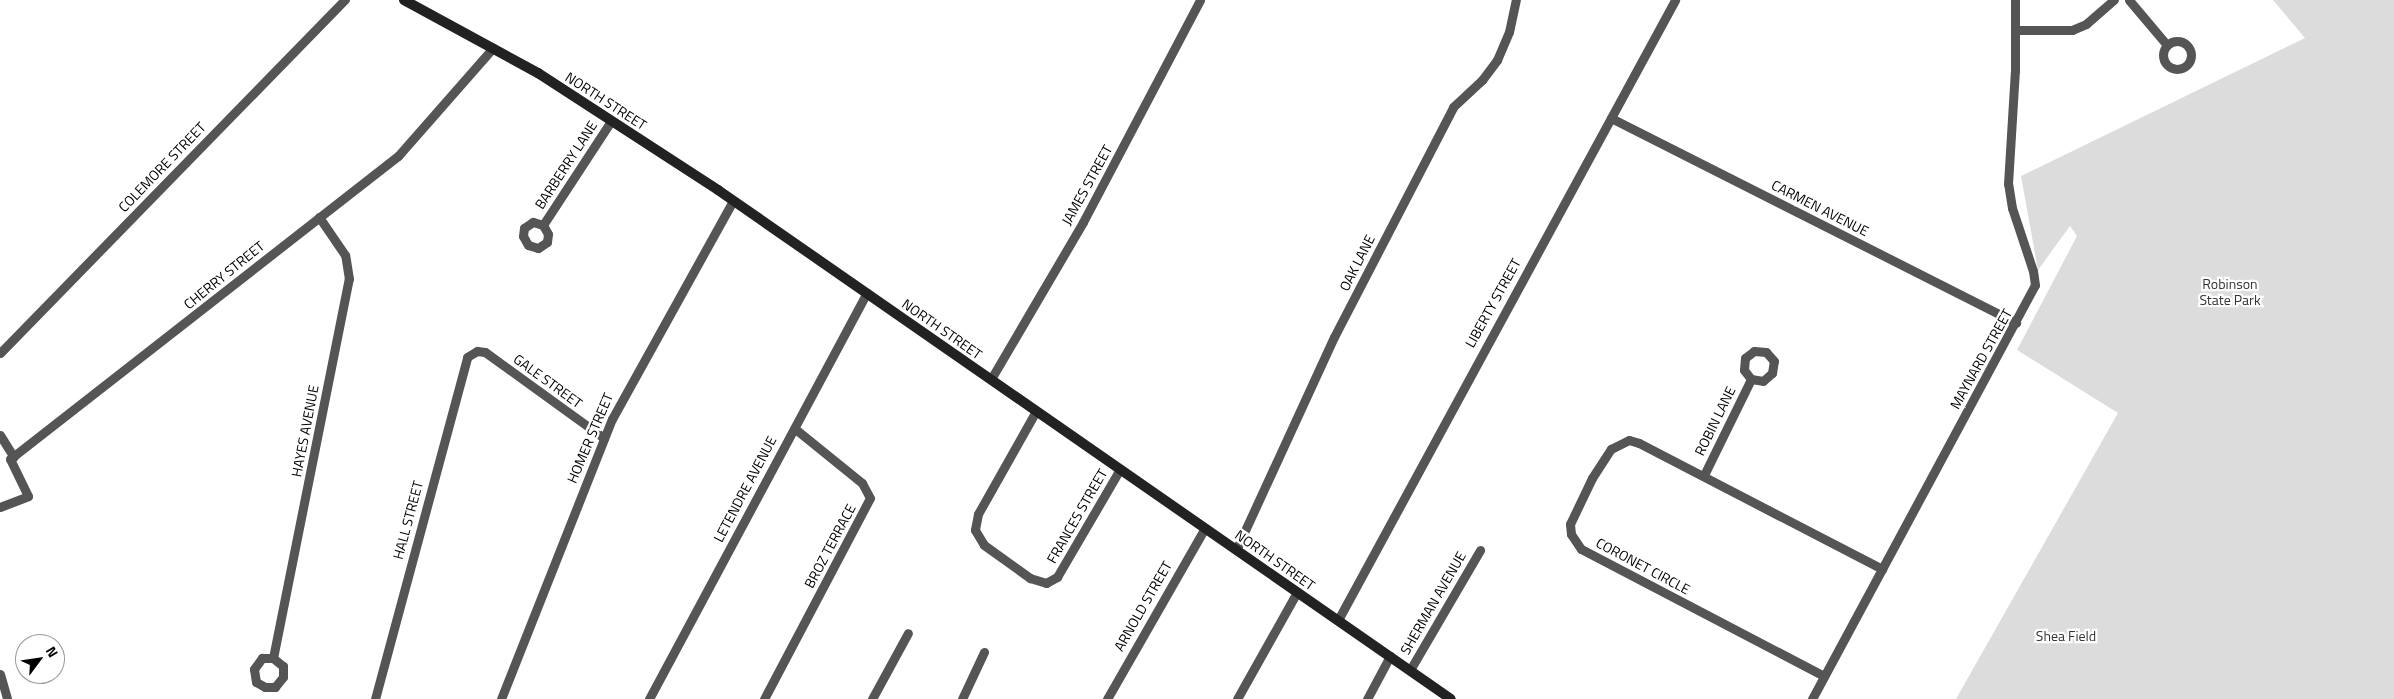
<!DOCTYPE html>
<style>
body{margin:0}
#map{position:relative;width:2394px;height:699px;overflow:hidden;background:#fff;font-family:"Titillium Web",sans-serif}
div>[style]{position:absolute}
[style*='--x']{left:calc(var(--x)*1px);top:calc(var(--y)*1px);width:calc(var(--w)*1px);rotate:calc(var(--a)*1deg)}
.green>*{inset:0;background:#dcdcdc}
.minor>*{height:9px;margin:-4.5px;padding:0 4.5px;transform-origin:4.5px;border-radius:4.5px;background:#555}
.minor>.ring{margin:-4.5px;padding:0;box-sizing:content-box;background:none;border:9px solid #555;border-radius:50%}
.secondary>*{height:10px;margin:-5px;padding:0 5px;transform-origin:5px;border-radius:5px;background:#222}
span{translate:-50% -50%;white-space:nowrap;text-align:center;line-height:1.15;-webkit-text-stroke:4.5px #fff;paint-order:stroke}
.street-label{font-size:14px;color:#000}
.park-label{font-size:14px;color:#333}
.north{position:absolute;left:15px;top:634px;width:50px;height:50px;box-sizing:border-box;background:#fff;border:1px solid #999;border-radius:50%;rotate:59deg;font-size:14px;font-weight:700;line-height:20px;text-align:center;color:#000}
.north::after{content:'';display:block;margin:auto;width:18px;height:22px;background:#000;clip-path:polygon(50% 0,100% 100%,50% 72%,0 100%)}
</style>
<div id="map">
<div class="green">
<div style="clip-path:polygon(2273px 0,2394px 0,2394px 699px,1956px 699px,2118px 413px,2017px 350px,2077px 236px,2070px 226px,2038px 270px,2021px 176px,2305px 38px)"></div>
</div>
<div class="minor">
<div style="--x:2129;--y:0;--w:59;--a:49.8"></div>
<div style="--x:2016;--y:30;--w:56;--a:0"></div>
<div style="--x:2072;--y:30;--w:15;--a:-23"></div>
<div style="--x:2086;--y:24;--w:37;--a:-41"></div>
<div class="ring" style="left:2163px;top:41px;width:19px;height:19px"></div>
<div style="--x:1611;--y:118;--w:454;--a:26.8"></div>
<div style="--x:543;--y:225;--w:10;--a:61"></div>
<div style="--x:548;--y:234;--w:8;--a:97"></div>
<div style="--x:547;--y:242;--w:11;--a:146"></div>
<div style="--x:538;--y:248;--w:10;--a:-163"></div>
<div style="--x:528;--y:245;--w:10;--a:-119"></div>
<div style="--x:523;--y:236;--w:8;--a:-83"></div>
<div style="--x:524;--y:228;--w:11;--a:-34"></div>
<div style="--x:533;--y:222;--w:10;--a:17"></div>
<div style="--x:543;--y:225;--w:124;--a:-56.8"></div>
<div style="--x:0;--y:353;--w:494;--a:-45.7"></div>
<div style="--x:991;--y:379;--w:182;--a:-59.6"></div>
<div style="--x:1083;--y:222;--w:251;--a:-62.2"></div>
<div style="--x:1036;--y:411;--w:118;--a:119.4"></div>
<div style="--x:978;--y:514;--w:16;--a:101"></div>
<div style="--x:975;--y:530;--w:17;--a:59"></div>
<div style="--x:984;--y:545;--w:57;--a:35.7"></div>
<div style="--x:1030;--y:578;--w:17;--a:17"></div>
<div style="--x:1046;--y:583;--w:13;--a:-29"></div>
<div style="--x:1057;--y:577;--w:125;--a:-59.7"></div>
<div style="--x:0;--y:435;--w:26;--a:58"></div>
<div style="--x:1704;--y:475;--w:107;--a:-63.9"></div>
<div style="--x:1751;--y:379;--w:12;--a:9"></div>
<div style="--x:1763;--y:381;--w:12;--a:-42"></div>
<div style="--x:1772;--y:373;--w:12;--a:-81"></div>
<div style="--x:1774;--y:361;--w:12;--a:-132"></div>
<div style="--x:1766;--y:352;--w:12;--a:-175"></div>
<div style="--x:1754;--y:351;--w:11;--a:142"></div>
<div style="--x:1745;--y:358;--w:12;--a:95"></div>
<div style="--x:1744;--y:370;--w:11;--a:52"></div>
<div style="--x:0;--y:507;--w:30;--a:-21"></div>
<div style="--x:28;--y:496;--w:41;--a:-115.9"></div>
<div style="--x:10;--y:459;--w:492;--a:-38"></div>
<div style="--x:398;--y:156;--w:144;--a:-48.7"></div>
<div style="--x:1236;--y:550;--w:234;--a:-65.3"></div>
<div style="--x:1334;--y:337;--w:259;--a:-62.6"></div>
<div style="--x:1453;--y:107;--w:40;--a:-43"></div>
<div style="--x:1482;--y:80;--w:25;--a:-53"></div>
<div style="--x:1497;--y:60;--w:30;--a:-67"></div>
<div style="--x:1509;--y:32;--w:33;--a:-78"></div>
<div style="--x:1338;--y:620;--w:706;--a:-61.47"></div>
<div style="--x:273;--y:658;--w:13;--a:39"></div>
<div style="--x:283;--y:666;--w:11;--a:90"></div>
<div style="--x:283;--y:677;--w:13;--a:129"></div>
<div style="--x:275;--y:687;--w:10;--a:180"></div>
<div style="--x:265;--y:687;--w:10;--a:-151"></div>
<div style="--x:256;--y:682;--w:13;--a:-99"></div>
<div style="--x:254;--y:669;--w:14;--a:-54"></div>
<div style="--x:262;--y:658;--w:11;--a:0"></div>
<div style="--x:273;--y:658;--w:387;--a:-78.7"></div>
<div style="--x:349;--y:279;--w:24;--a:-99"></div>
<div style="--x:345;--y:255;--w:46;--a:-124.4"></div>
<div style="--x:1410;--y:670;--w:139;--a:-59.7"></div>
<div style="--x:0;--y:674;--w:26;--a:74"></div>
<div style="--x:1824;--y:676;--w:274;--a:-152.4"></div>
<div style="--x:1581;--y:549;--w:18;--a:-124"></div>
<div style="--x:1571;--y:534;--w:10;--a:-96"></div>
<div style="--x:1570;--y:524;--w:51;--a:-64.4"></div>
<div style="--x:1592;--y:478;--w:35;--a:-57"></div>
<div style="--x:1611;--y:449;--w:20;--a:-27"></div>
<div style="--x:1629;--y:440;--w:10;--a:17"></div>
<div style="--x:1639;--y:443;--w:274;--a:27.4"></div>
<div style="--x:375;--y:699;--w:354;--a:-74.9"></div>
<div style="--x:467;--y:357;--w:12;--a:-31"></div>
<div style="--x:477;--y:351;--w:8;--a:7"></div>
<div style="--x:485;--y:352;--w:147;--a:35.9"></div>
<div style="--x:501;--y:699;--w:301;--a:-68.4"></div>
<div style="--x:612;--y:419;--w:249;--a:-61"></div>
<div style="--x:649;--y:699;--w:461;--a:-61.8"></div>
<div style="--x:764;--y:699;--w:227;--a:-62.2"></div>
<div style="--x:870;--y:498;--w:17;--a:-118"></div>
<div style="--x:862;--y:483;--w:87;--a:-141"></div>
<div style="--x:872;--y:699;--w:75;--a:-61.4"></div>
<div style="--x:962;--y:699;--w:52;--a:-64.9"></div>
<div style="--x:1107;--y:699;--w:197;--a:-60.2"></div>
<div style="--x:1237;--y:699;--w:123;--a:-60.7"></div>
<div style="--x:1367;--y:699;--w:49;--a:-61.9"></div>
<div style="--x:1812;--y:699;--w:470;--a:-61.7"></div>
<div style="--x:2035;--y:285;--w:14;--a:-98"></div>
<div style="--x:2033;--y:271;--w:66;--a:-108.4"></div>
<div style="--x:2012;--y:208;--w:24;--a:-99"></div>
<div style="--x:2008;--y:184;--w:113;--a:-86.5"></div>
<div style="--x:2015;--y:71;--w:71;--a:-90"></div>
</div>
<div class="secondary">
<div style="--x:404;--y:0;--w:153;--a:28.6"></div>
<div style="--x:538;--y:73;--w:215;--a:33"></div>
<div style="--x:718;--y:190;--w:892;--a:34.78"></div>
</div>
<div class="street-label">
<span style="left:606px;top:101px;rotate:33deg">NORTH STREET</span>
<span style="left:566px;top:165px;rotate:-57deg">BARBERRY LANE</span>
<span style="left:162px;top:167px;rotate:-46deg">COLEMORE STREET</span>
<span style="left:1087px;top:185px;rotate:-61deg">JAMES STREET</span>
<span style="left:1820px;top:208px;rotate:27deg">CARMEN AVENUE</span>
<span style="left:1357px;top:263px;rotate:-63deg">OAK LANE</span>
<span style="left:224px;top:275px;rotate:-39deg">CHERRY STREET</span>
<span style="left:1493px;top:303px;rotate:-61deg">LIBERTY STREET</span>
<span style="left:942px;top:329px;rotate:35deg">NORTH STREET</span>
<span style="left:1981px;top:359px;rotate:-61deg">MAYNARD STREET</span>
<span style="left:548px;top:381px;rotate:36deg">GALE STREET</span>
<span style="left:1715px;top:421px;rotate:-64deg">ROBIN LANE</span>
<span style="left:305px;top:431px;rotate:-79deg">HAYES AVENUE</span>
<span style="left:590px;top:438px;rotate:-67deg">HOMER STREET</span>
<span style="left:745px;top:489px;rotate:-62deg">LETENDRE AVENUE</span>
<span style="left:1077px;top:516px;rotate:-60deg">FRANCES STREET</span>
<span style="left:408px;top:520px;rotate:-75deg">HALL STREET</span>
<span style="left:830px;top:546px;rotate:-62deg">BROZ TERRACE</span>
<span style="left:1275px;top:560px;rotate:35deg">NORTH STREET</span>
<span style="left:1643px;top:566px;rotate:28deg">CORONET CIRCLE</span>
<span style="left:1433px;top:603px;rotate:-60deg">SHERMAN AVENUE</span>
<span style="left:1143px;top:606px;rotate:-60deg">ARNOLD STREET</span>
</div>
<div class="park-label">
<span style="left:2230px;top:292px">Robinson<br>State Park</span>
<span style="left:2066px;top:636px">Shea Field</span>
</div>
<div class="north">N</div>
</div>
